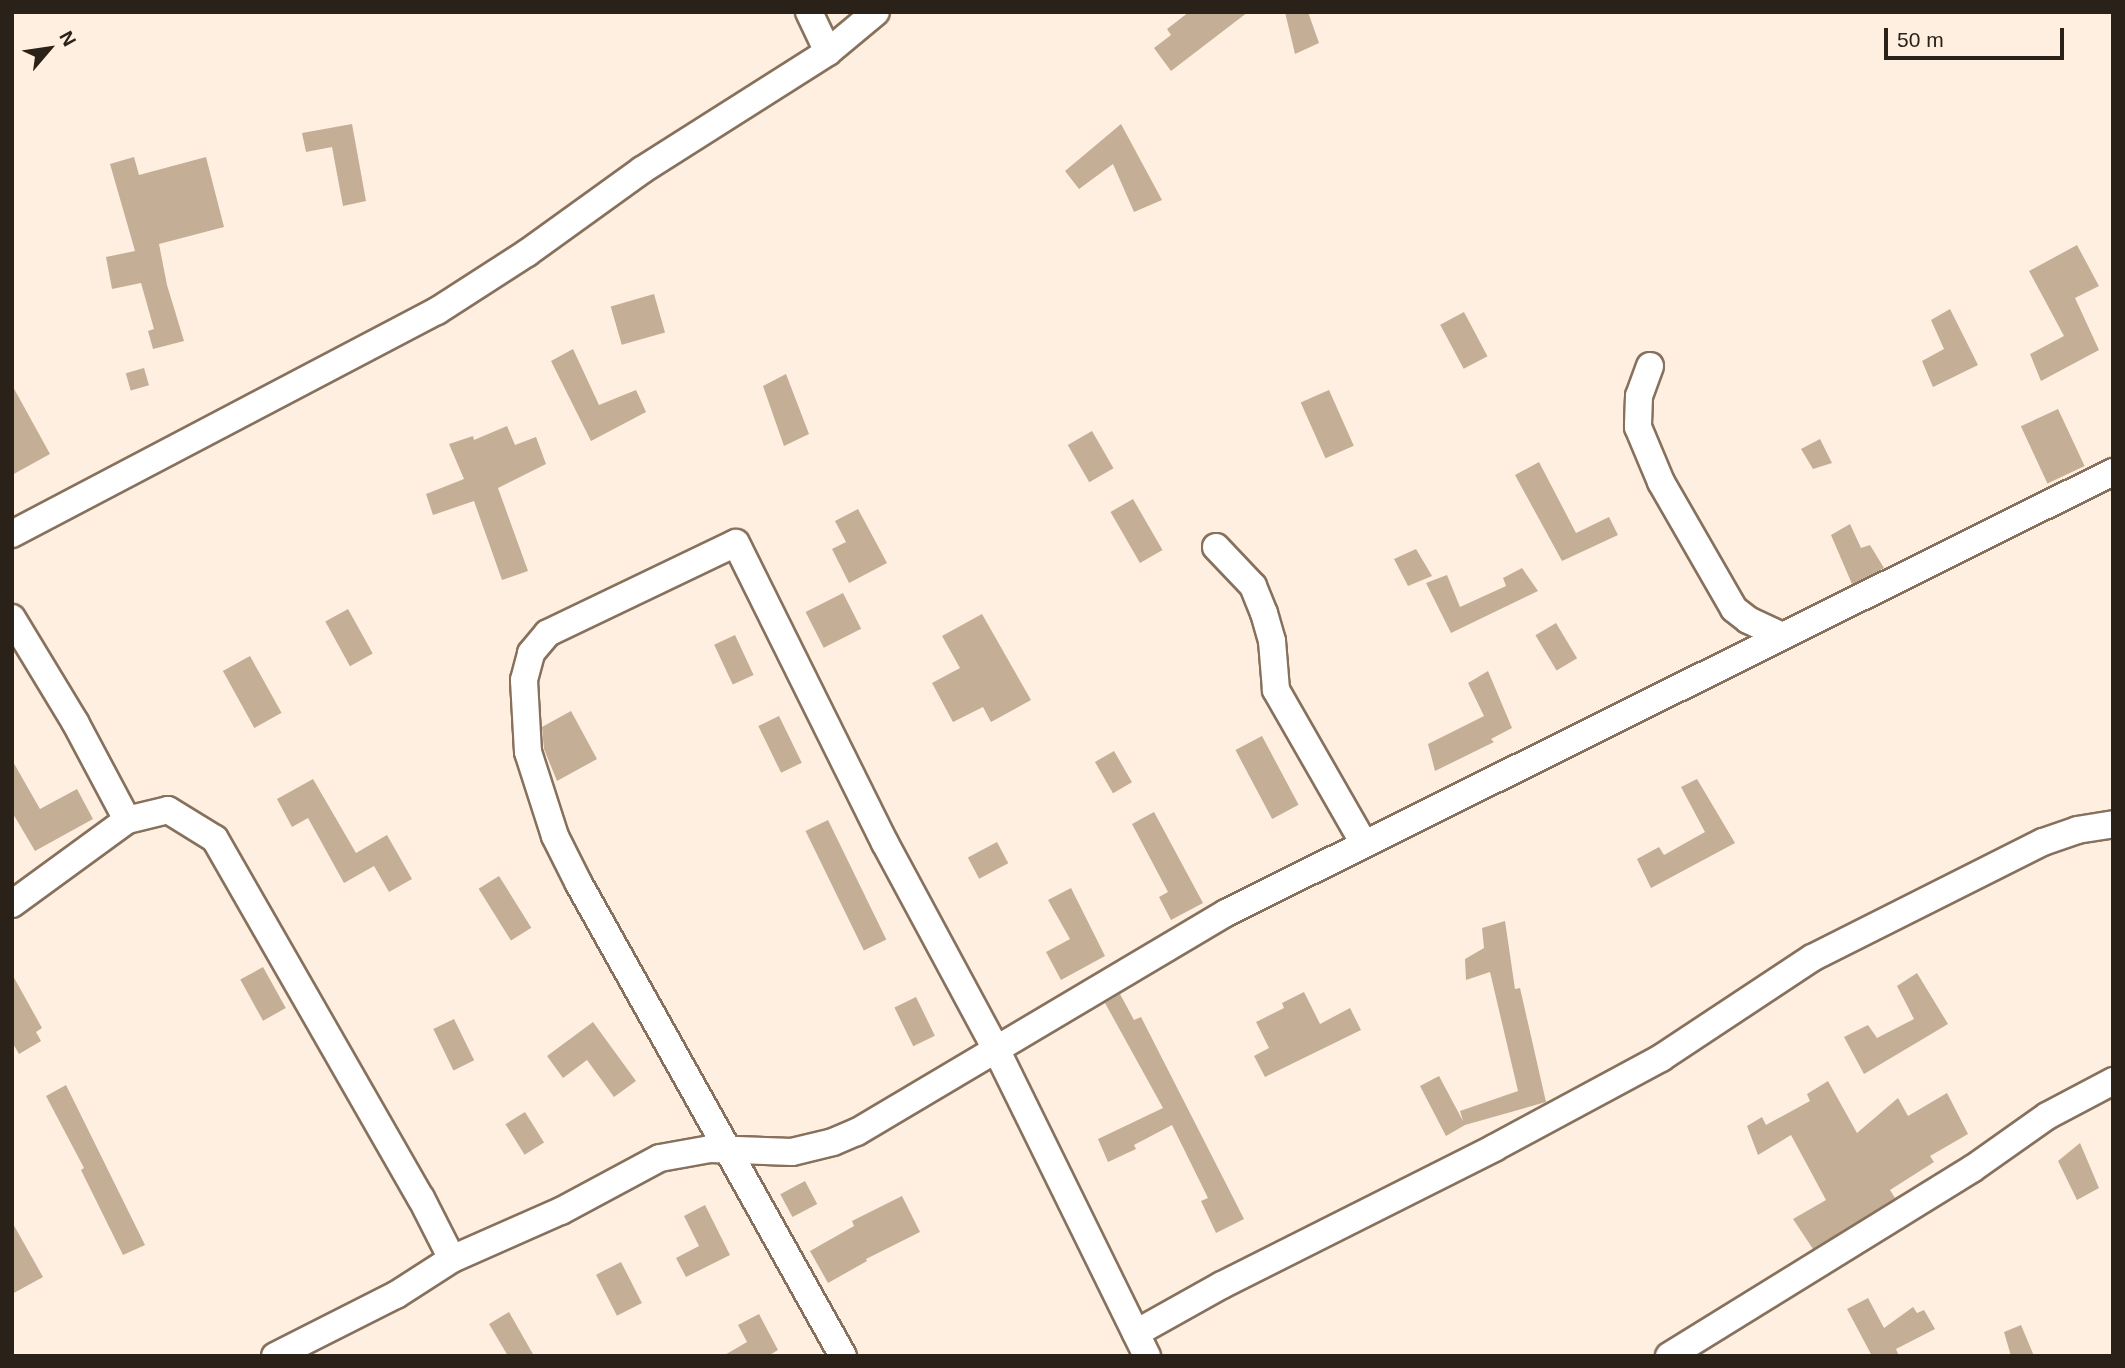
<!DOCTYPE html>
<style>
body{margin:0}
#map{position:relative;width:2125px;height:1368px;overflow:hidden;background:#feefe0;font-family:Helvetica,sans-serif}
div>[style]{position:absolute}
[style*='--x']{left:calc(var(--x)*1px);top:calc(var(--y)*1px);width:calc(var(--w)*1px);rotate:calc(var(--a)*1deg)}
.building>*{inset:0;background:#c5ae96;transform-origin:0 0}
.roads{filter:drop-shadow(2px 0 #87715c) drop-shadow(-2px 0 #87715c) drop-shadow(0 2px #87715c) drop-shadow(0 -2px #87715c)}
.street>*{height:26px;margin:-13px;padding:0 13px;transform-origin:13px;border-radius:13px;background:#fff}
span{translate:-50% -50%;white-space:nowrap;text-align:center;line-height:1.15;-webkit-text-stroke:7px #feefe0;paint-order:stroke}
.frame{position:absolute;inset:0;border:14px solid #2a2118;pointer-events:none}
.north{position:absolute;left:14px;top:14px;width:70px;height:70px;-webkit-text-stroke:5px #feefe0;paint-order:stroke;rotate:61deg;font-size:19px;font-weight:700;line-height:28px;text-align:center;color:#2a2118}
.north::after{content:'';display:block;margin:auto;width:24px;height:32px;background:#2a2118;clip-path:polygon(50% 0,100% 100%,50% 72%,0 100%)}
.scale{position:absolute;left:1884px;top:28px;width:180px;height:32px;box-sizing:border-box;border:4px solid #2a2118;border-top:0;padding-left:9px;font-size:21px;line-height:24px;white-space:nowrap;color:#2a2118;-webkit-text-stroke:5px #feefe0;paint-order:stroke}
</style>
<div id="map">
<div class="building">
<div style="clip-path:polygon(1189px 12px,1248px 12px,1171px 71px,1154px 48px,1171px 35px,1167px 29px)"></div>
<div style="clip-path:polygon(1285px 12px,1308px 12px,1319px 43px,1295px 54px)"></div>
<div style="clip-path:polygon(352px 124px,366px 201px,343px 206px,332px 147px,306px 152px,302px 133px)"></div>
<div style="clip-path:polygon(1121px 124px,1162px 200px,1134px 212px,1113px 164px,1079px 189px,1065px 171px)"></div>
<div style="clip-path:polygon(134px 157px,139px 175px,206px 157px,224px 227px,159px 244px,167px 285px,184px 341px,153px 349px,148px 331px,154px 329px,141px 283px,112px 289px,106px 257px,135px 251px,110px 164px)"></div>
<div style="clip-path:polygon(2077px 245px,2099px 286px,2075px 298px,2099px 350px,2041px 381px,2030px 354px,2064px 336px,2029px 271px)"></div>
<div style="left:654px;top:294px;width:40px;height:45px;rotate:74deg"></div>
<div style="clip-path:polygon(1950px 309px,1978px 365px,1933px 387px,1922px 361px,1944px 349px,1931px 320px)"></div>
<div style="left:1464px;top:312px;width:50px;height:27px;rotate:62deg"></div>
<div style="clip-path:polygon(573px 349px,599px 405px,636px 390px,646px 412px,591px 441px,551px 361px)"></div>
<div style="left:144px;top:368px;width:18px;height:19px;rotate:74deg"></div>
<div style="clip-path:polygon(786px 374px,809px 434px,784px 446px,763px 386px)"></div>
<div style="clip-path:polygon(12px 385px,50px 454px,12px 475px)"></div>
<div style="left:1329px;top:390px;width:61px;height:31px;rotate:66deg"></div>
<div style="left:2058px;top:409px;width:63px;height:41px;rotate:65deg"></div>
<div style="clip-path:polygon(507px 426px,515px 445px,536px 437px,546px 464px,498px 488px,528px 571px,502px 580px,474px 501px,433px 515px,426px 494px,464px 479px,449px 444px,473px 436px,474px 440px)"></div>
<div style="left:1092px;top:431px;width:43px;height:28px;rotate:60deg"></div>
<div style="clip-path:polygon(1820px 439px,1832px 463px,1813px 469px,1801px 449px)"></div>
<div style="clip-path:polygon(1539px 462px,1576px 533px,1609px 517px,1618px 535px,1562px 561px,1515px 475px)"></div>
<div style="left:1133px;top:499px;width:59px;height:26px;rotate:60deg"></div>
<div style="clip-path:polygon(858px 509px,887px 563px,849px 583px,832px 549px,846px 542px,835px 521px)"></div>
<div style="clip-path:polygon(1850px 524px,1861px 548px,1870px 545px,1884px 568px,1852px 584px,1831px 535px)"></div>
<div style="clip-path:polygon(1416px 549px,1432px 576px,1408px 586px,1394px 559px)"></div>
<div style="clip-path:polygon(1522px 568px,1538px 591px,1451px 633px,1426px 583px,1447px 575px,1460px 607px,1506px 586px,1503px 578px)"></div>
<div style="left:843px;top:593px;width:40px;height:42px;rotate:63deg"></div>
<div style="left:348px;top:609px;width:51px;height:26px;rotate:61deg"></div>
<div style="clip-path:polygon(982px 614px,1031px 700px,991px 722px,983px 707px,953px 722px,932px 683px,960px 668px,942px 636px)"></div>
<div style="left:1556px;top:623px;width:41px;height:24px;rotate:59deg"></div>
<div style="left:735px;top:635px;width:44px;height:23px;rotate:65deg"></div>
<div style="left:250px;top:656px;width:65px;height:31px;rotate:61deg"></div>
<div style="clip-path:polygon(1488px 671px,1512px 728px,1491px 739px,1494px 742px,1435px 771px,1428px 744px,1484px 716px,1468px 683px)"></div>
<div style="clip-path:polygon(571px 711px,597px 759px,557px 781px,544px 749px,542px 727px)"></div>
<div style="left:779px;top:716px;width:52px;height:23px;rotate:64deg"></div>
<div style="left:1262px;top:736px;width:78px;height:30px;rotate:62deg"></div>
<div style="left:1114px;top:751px;width:36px;height:22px;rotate:60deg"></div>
<div style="clip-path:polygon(12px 760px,40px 809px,77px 789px,93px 819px,35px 851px,12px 812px)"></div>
<div style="clip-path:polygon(313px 779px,356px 853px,387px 835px,412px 879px,389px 892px,374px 866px,344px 883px,308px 818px,292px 827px,277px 799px)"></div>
<div style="clip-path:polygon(1697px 779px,1735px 843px,1651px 888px,1637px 859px,1659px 847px,1664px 855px,1705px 832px,1681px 787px)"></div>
<div style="clip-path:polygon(1154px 812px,1203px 903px,1171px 920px,1159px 897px,1168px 892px,1132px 824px)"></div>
<div style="left:828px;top:820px;width:133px;height:25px;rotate:64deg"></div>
<div style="left:997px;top:842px;width:24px;height:33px;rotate:62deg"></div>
<div style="left:499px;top:876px;width:61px;height:24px;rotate:58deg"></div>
<div style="clip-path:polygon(1071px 888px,1105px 956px,1061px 980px,1046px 952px,1070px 939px,1048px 900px)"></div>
<div style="clip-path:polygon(1505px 921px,1515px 989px,1520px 988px,1546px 1102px,1465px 1125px,1446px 1136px,1420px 1086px,1439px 1076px,1463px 1121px,1460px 1111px,1518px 1091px,1490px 972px,1466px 980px,1465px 959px,1484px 948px,1482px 928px)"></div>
<div style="left:263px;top:967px;width:47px;height:26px;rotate:61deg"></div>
<div style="clip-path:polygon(1917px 973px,1948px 1024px,1864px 1074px,1844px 1037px,1868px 1025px,1877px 1038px,1914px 1019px,1897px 986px)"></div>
<div style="clip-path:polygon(12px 974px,42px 1028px,36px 1032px,41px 1041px,19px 1054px,12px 1042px)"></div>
<div style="clip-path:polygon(1304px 992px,1320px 1024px,1350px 1008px,1361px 1030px,1265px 1077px,1254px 1056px,1269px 1048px,1256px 1022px,1284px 1008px,1282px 1003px)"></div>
<div style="clip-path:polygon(1120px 994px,1134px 1020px,1141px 1017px,1244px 1219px,1216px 1233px,1201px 1201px,1208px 1198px,1172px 1125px,1134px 1145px,1136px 1149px,1108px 1162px,1098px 1139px,1163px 1108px,1105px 1003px)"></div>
<div style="left:916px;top:997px;width:43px;height:24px;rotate:64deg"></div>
<div style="left:454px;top:1019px;width:46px;height:23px;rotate:64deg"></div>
<div style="clip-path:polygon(593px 1022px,636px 1081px,614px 1097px,587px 1060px,563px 1078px,547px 1056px)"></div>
<div style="clip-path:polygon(1828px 1081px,1857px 1133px,1898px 1098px,1908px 1116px,1947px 1093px,1968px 1134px,1930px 1156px,1934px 1162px,1890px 1190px,1895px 1198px,1813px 1249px,1793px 1219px,1826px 1200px,1791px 1135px,1758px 1155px,1747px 1126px,1762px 1117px,1766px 1125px,1810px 1101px,1807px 1094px)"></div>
<div style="clip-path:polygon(66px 1085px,145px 1245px,123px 1255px,81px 1170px,84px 1168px,46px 1096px)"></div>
<div style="left:525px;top:1112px;width:36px;height:23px;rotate:58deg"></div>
<div style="clip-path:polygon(2080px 1143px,2099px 1188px,2077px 1200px,2058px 1161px)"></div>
<div style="left:805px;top:1181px;width:26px;height:28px;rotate:62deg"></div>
<div style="clip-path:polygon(902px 1196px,920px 1232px,866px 1259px,867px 1261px,828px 1283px,810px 1251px,854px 1226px,852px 1221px)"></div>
<div style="clip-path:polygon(705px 1205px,730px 1255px,686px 1277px,676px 1258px,699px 1246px,684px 1216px)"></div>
<div style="clip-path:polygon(12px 1222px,43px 1277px,12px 1294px)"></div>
<div style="left:621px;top:1262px;width:46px;height:28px;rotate:63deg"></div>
<div style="clip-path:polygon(1868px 1298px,1884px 1328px,1913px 1307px,1917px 1313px,1924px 1310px,1935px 1329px,1896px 1349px,1899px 1356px,1872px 1356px,1847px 1309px)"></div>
<div style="clip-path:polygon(509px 1312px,534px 1356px,508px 1356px,489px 1324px)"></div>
<div style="clip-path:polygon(759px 1314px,778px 1350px,768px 1356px,723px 1356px,747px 1342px,738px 1325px)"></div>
<div style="clip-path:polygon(2021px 1325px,2034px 1356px,2011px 1356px,2004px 1332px)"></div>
</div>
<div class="roads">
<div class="street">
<div style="--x:809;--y:12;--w:44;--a:64.6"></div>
<div style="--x:1650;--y:366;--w:32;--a:110"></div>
<div style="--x:1639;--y:396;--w:31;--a:92"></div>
<div style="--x:1638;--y:427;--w:60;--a:67.3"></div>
<div style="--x:1661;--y:482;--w:146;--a:60.1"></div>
<div style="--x:1734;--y:609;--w:18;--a:38"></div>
<div style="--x:1748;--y:620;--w:38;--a:25"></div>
<div style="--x:12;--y:534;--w:480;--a:-27.7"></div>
<div style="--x:437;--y:311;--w:107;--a:-32.8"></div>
<div style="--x:527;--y:253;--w:142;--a:-35.8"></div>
<div style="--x:642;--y:170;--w:220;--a:-32.4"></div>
<div style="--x:828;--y:52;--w:62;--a:-39.8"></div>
<div style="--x:1216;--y:547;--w:54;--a:46.5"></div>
<div style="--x:1253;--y:586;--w:29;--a:68"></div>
<div style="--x:1264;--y:613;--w:29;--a:74"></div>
<div style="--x:1272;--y:641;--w:49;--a:85.3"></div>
<div style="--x:1276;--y:690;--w:175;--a:60.2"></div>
<div style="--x:12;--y:618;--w:122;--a:58.8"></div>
<div style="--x:75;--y:722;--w:111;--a:62"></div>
<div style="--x:12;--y:904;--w:142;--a:-36.1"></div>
<div style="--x:127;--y:820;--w:42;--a:-13.7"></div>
<div style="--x:168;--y:810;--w:55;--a:31.7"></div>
<div style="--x:215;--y:839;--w:414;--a:60.2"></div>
<div style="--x:421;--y:1198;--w:68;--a:63.1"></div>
<div style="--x:1136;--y:1333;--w:98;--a:-29.2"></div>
<div style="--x:1222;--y:1285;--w:305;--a:-26.7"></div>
<div style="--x:1494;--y:1148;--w:190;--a:-28.3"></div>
<div style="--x:1661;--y:1058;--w:181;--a:-33.5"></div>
<div style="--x:1812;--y:958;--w:258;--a:-26.7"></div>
<div style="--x:2043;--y:842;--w:36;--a:-19"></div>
<div style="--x:2077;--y:830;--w:36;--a:-9"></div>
<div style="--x:275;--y:1356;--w:136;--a:-26.8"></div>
<div style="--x:396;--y:1295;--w:67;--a:-32.7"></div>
<div style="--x:452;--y:1259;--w:119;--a:-23.8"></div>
<div style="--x:561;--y:1211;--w:112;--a:-28.2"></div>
<div style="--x:660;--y:1158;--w:51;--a:-10.2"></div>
<div style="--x:710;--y:1149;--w:82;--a:2.1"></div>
<div style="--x:792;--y:1152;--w:42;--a:-13.7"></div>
<div style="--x:833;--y:1142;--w:26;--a:-23"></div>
<div style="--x:857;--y:1132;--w:429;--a:-30.7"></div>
<div style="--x:1226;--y:913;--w:991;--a:-26.44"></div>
<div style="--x:843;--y:1356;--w:541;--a:-119.22"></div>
<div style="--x:579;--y:884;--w:54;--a:-116.6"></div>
<div style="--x:555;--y:836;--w:88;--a:-107.8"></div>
<div style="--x:528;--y:752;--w:72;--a:-93.2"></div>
<div style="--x:524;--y:680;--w:28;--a:-75"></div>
<div style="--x:531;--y:653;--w:26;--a:-50"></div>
<div style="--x:548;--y:633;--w:208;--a:-25.6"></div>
<div style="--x:736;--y:543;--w:335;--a:63.6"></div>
<div style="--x:885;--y:843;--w:234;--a:61.7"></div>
<div style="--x:996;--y:1049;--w:342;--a:63.8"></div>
<div style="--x:1669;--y:1356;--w:356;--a:-31.7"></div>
<div style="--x:1972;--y:1169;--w:92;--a:-35.2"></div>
<div style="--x:2047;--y:1116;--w:75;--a:-27.9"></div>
</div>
</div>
<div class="frame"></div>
<div class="north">N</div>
<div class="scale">50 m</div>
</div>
